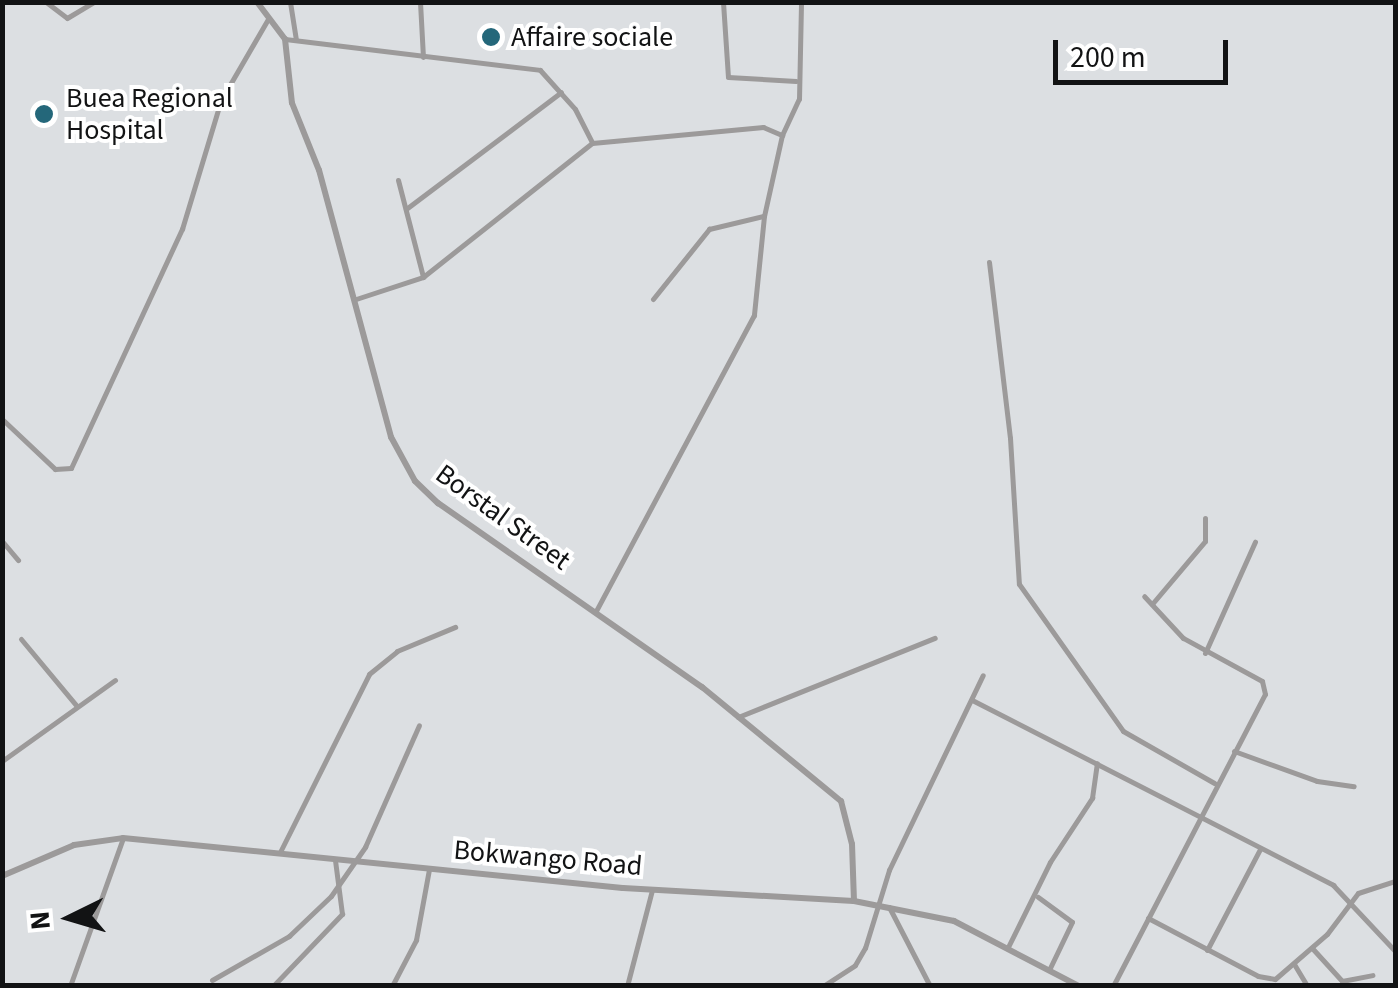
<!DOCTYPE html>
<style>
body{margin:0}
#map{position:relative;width:1398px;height:988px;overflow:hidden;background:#dcdfe2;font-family:"Source Sans 3",sans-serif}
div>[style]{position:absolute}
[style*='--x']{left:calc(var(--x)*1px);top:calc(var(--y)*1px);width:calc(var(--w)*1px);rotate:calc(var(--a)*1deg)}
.minor>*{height:5px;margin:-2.5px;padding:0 2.5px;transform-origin:2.5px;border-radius:2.5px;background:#9c9a9a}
.tertiary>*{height:6px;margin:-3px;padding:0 3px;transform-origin:3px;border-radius:3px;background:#9c9a9a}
.dots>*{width:28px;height:28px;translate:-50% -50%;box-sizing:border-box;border:5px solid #fff;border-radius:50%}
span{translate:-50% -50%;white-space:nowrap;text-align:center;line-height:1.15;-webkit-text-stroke:8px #fff;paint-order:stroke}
.poi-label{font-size:28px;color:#121314}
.left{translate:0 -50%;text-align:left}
.street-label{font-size:28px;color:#121314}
.frame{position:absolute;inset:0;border:5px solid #121314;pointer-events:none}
.north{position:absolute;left:20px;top:868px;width:100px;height:100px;-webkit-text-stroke:8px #fff;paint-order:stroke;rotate:265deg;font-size:28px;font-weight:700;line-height:40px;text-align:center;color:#121314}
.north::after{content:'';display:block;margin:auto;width:35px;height:45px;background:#121314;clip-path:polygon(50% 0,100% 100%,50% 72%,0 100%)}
.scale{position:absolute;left:1053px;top:40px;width:175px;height:45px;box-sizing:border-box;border:5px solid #121314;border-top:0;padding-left:12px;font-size:30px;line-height:35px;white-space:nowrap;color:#121314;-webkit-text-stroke:8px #fff;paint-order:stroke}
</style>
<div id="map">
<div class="minor">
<div style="--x:46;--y:2;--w:26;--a:37"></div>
<div style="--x:67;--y:18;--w:31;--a:-31"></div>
<div style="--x:290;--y:2;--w:37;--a:81"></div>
<div style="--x:420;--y:2;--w:55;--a:86.9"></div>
<div style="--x:723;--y:2;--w:75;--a:86.2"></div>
<div style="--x:728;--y:77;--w:68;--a:3.4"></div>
<div style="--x:285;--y:39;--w:257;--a:6.9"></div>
<div style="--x:540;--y:70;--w:52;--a:48.1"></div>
<div style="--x:575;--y:109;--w:37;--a:63"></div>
<div style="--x:782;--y:135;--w:40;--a:-65"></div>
<div style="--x:799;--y:99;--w:97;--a:-88.8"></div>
<div style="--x:398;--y:180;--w:100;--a:75.5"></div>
<div style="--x:406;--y:209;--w:194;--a:-37"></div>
<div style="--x:989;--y:262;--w:177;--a:83.2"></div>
<div style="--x:1010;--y:438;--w:146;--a:86.5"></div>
<div style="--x:1019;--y:584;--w:180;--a:54.7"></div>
<div style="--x:1123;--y:731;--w:105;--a:29.7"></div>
<div style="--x:356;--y:299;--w:71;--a:-18.2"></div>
<div style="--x:423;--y:277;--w:216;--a:-38.4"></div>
<div style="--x:592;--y:143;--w:172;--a:-5.3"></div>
<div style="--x:763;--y:127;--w:21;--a:23"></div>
<div style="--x:782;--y:135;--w:83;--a:102.5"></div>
<div style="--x:764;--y:216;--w:100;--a:95.8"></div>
<div style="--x:754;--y:315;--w:336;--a:118.1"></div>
<div style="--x:653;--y:299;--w:90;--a:-51.3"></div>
<div style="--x:709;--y:229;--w:56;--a:-13.5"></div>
<div style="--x:2;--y:419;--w:73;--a:43.3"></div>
<div style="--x:55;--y:469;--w:16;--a:-4"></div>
<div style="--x:71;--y:468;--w:264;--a:-65.1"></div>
<div style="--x:182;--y:229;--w:135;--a:-73.2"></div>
<div style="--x:221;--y:100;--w:94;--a:-59.9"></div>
<div style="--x:2;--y:541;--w:25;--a:50"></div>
<div style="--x:1152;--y:604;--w:82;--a:-49.9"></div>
<div style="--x:1205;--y:541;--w:23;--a:-90"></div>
<div style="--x:21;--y:639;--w:86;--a:50.2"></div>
<div style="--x:1205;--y:653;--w:122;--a:-65.8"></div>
<div style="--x:972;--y:700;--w:406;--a:27.1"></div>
<div style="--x:1333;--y:885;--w:92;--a:46.8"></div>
<div style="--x:738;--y:717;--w:212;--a:-21.9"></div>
<div style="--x:1234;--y:751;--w:88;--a:19.9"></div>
<div style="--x:1317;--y:781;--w:37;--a:8"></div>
<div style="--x:2;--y:761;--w:139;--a:-35.6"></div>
<div style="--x:280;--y:852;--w:199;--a:-63.4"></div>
<div style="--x:369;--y:674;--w:36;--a:-39"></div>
<div style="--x:397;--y:651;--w:63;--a:-22.5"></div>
<div style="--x:1038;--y:897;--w:42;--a:36.3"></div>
<div style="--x:1072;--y:922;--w:51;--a:115.6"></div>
<div style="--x:889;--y:907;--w:89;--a:62.6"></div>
<div style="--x:1148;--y:918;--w:124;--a:27.8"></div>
<div style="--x:1258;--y:976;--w:17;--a:10"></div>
<div style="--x:1275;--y:979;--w:69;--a:-40.9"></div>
<div style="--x:1327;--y:934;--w:51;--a:-52.9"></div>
<div style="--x:1358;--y:893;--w:40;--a:-18"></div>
<div style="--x:1008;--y:947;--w:95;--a:-63.7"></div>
<div style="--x:1050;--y:862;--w:77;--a:-56.7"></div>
<div style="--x:1092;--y:798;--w:35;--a:-82"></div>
<div style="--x:1312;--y:948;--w:45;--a:47.7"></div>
<div style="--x:1342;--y:981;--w:31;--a:-11"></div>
<div style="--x:1207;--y:950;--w:114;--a:-62.3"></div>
<div style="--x:1294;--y:964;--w:26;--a:59"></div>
<div style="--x:212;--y:980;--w:89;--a:-29.7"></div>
<div style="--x:289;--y:936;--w:58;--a:-43.6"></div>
<div style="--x:331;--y:896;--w:60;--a:-55.2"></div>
<div style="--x:365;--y:847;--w:133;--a:-66.1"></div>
<div style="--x:70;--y:986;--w:157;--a:-70.3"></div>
<div style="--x:273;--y:986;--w:100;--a:-46.2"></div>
<div style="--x:342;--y:914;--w:54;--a:-97.4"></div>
<div style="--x:392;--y:986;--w:52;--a:-62.4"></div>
<div style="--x:416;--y:940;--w:72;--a:-79.6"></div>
<div style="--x:627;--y:986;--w:99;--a:-75.4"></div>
<div style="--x:823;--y:986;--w:38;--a:-33"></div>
<div style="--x:855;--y:965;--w:20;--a:-60"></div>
<div style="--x:865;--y:948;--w:82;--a:-72.9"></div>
<div style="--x:889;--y:870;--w:216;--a:-64.3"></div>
<div style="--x:1113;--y:986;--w:329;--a:-62.5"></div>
<div style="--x:1265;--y:694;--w:13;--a:-103"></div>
<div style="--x:1262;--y:681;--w:90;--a:-151.4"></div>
<div style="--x:1183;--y:638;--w:57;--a:-132.9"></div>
</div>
<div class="tertiary">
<div style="--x:257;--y:2;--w:46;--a:52.9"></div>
<div style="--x:285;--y:39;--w:64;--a:83.8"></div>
<div style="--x:292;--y:103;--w:72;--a:68.1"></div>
<div style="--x:319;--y:170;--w:277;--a:74.9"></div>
<div style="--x:391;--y:437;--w:50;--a:61.4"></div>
<div style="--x:415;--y:481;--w:32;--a:44"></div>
<div style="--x:438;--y:503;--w:322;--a:34.9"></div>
<div style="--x:702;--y:687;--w:180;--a:39.4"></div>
<div style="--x:841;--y:801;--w:44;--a:75.7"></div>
<div style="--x:852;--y:844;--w:57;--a:88"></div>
<div style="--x:2;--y:876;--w:78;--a:-23.3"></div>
<div style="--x:74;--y:845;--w:49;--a:-8.1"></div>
<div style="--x:123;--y:838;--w:502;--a:5.71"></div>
<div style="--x:623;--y:888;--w:231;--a:3.2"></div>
<div style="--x:854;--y:901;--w:102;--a:11.3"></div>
<div style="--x:954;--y:921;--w:141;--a:27.5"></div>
</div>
<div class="dots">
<div style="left:491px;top:37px;background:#24677a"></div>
<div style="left:44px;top:114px;background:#24677a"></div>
</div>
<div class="poi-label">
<span class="left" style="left:511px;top:37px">Affaire sociale</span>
<span class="left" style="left:66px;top:114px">Buea Regional<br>Hospital</span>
</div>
<div class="street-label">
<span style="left:503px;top:517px;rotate:36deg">Borstal Street</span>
<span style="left:548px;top:858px;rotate:5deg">Bokwango Road</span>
</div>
<div class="frame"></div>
<div class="north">N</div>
<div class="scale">200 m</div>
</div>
